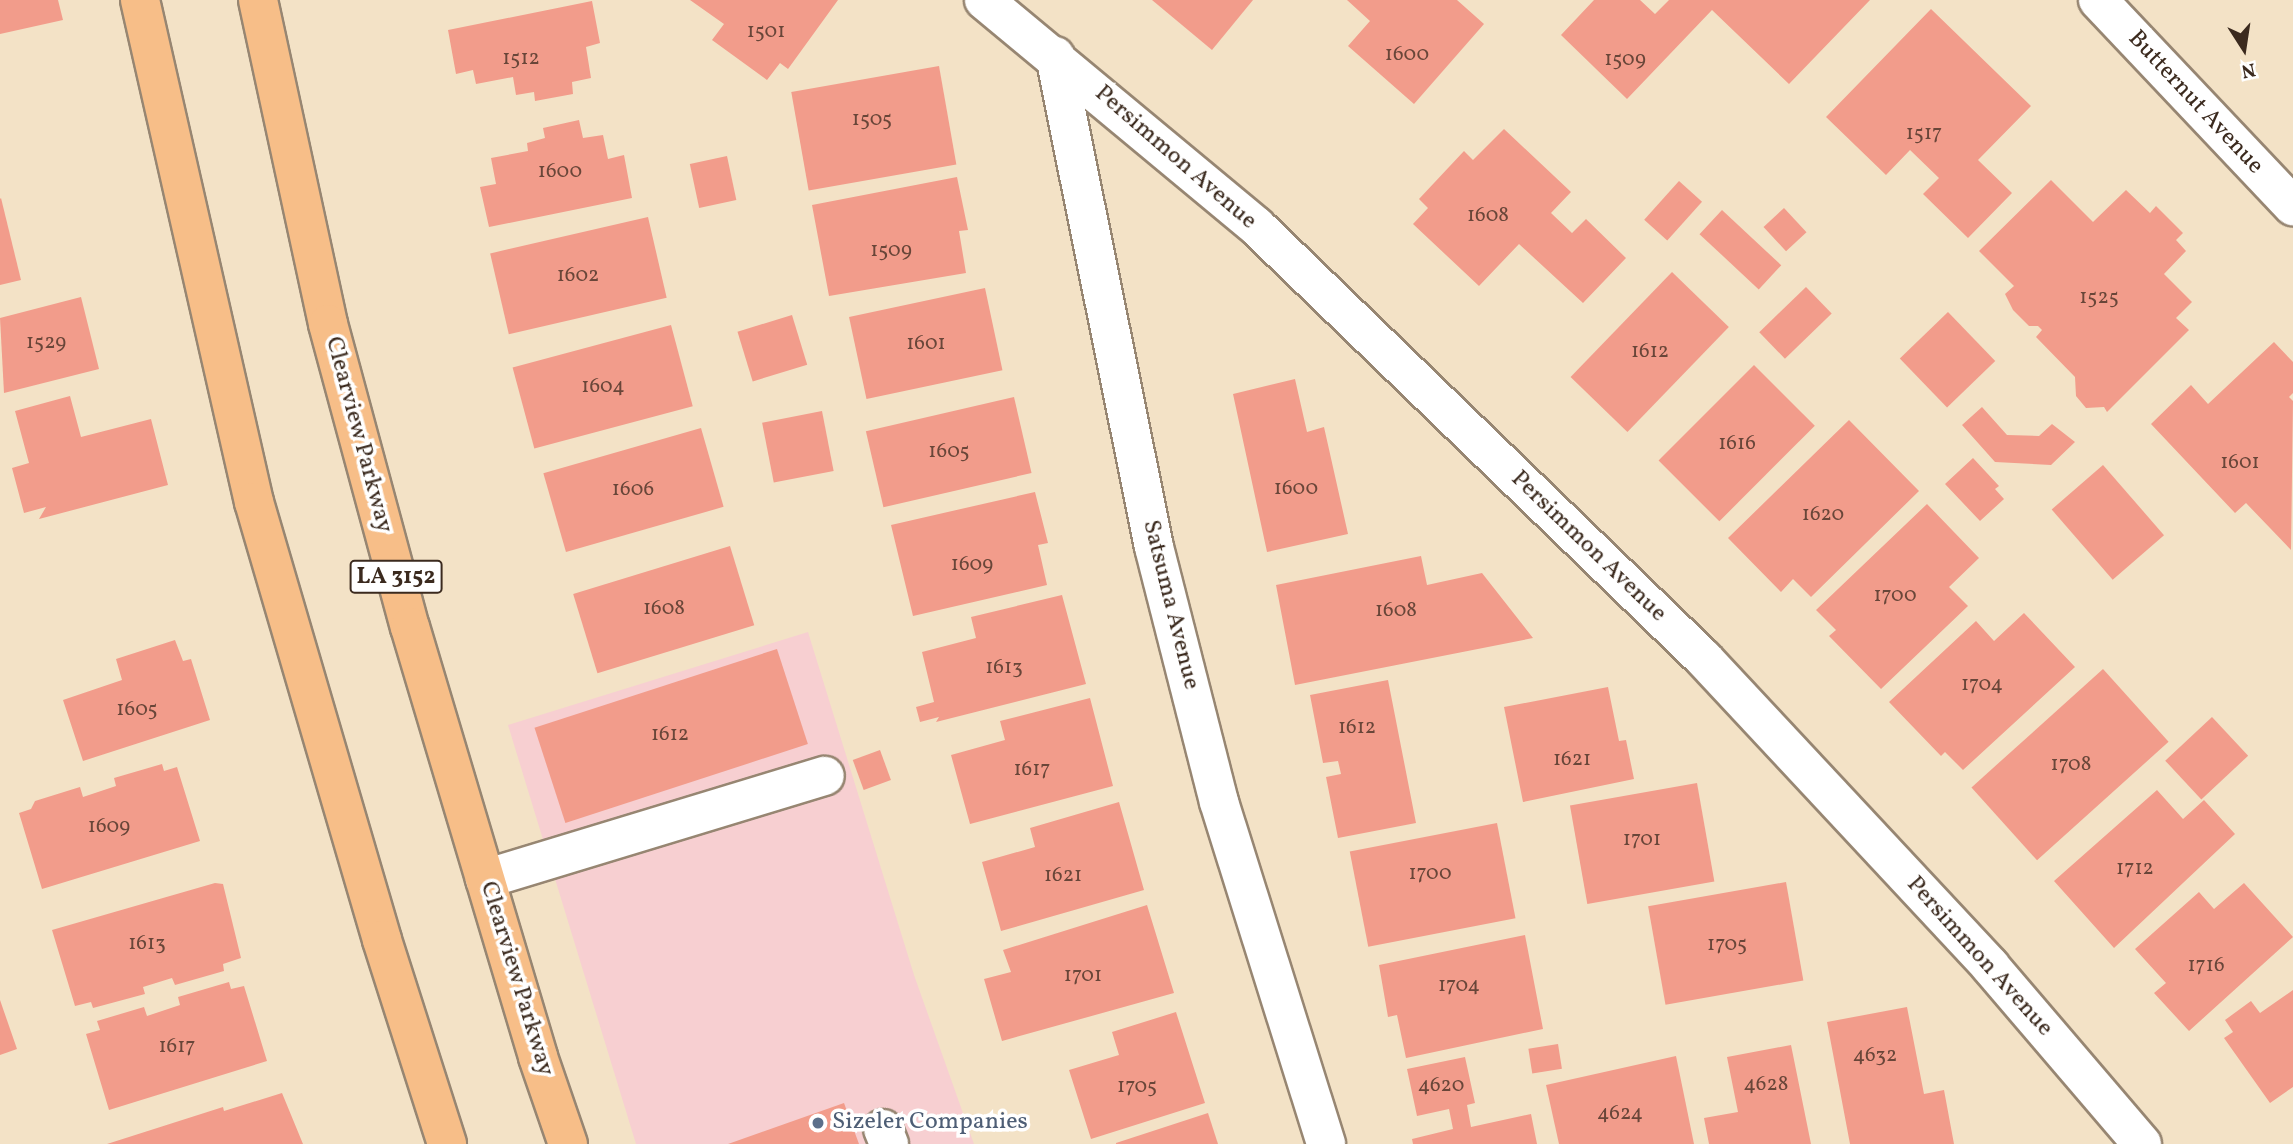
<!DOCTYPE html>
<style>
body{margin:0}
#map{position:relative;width:2293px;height:1144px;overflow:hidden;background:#f3e2c6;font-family:Vollkorn,serif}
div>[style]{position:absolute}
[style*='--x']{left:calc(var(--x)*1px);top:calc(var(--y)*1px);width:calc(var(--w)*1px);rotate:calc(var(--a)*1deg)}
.built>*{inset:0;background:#f7cfd1}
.building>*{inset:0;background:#f29c8b;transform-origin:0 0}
.roads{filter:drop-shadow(2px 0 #978672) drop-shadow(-2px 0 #978672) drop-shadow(0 2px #978672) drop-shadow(0 -2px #978672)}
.minor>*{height:38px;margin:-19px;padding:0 19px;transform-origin:19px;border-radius:19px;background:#fff}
.highway>*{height:38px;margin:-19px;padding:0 19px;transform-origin:19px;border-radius:19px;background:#f7be88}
.dots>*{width:19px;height:19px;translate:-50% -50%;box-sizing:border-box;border:4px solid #fff;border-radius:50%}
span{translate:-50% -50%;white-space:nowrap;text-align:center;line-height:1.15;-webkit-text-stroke:7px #fff;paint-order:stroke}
.number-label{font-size:21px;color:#694639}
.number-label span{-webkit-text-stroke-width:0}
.shield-label span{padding:2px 5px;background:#fff;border:2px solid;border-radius:5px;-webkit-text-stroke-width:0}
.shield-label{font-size:23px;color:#3b2a1e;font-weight:700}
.street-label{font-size:24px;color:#3b2a1e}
.service-label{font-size:24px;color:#4e5e75}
.left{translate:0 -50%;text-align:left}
.north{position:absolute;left:2209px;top:14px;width:70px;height:70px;-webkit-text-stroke:5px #fff;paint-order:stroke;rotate:168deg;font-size:19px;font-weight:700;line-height:28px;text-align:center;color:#3b2a1e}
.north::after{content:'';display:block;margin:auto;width:24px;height:32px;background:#3b2a1e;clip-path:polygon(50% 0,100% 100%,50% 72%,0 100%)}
</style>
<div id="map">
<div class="built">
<div style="clip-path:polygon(808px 632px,914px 975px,974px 1144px,636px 1144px,508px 725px)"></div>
</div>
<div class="building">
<div style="clip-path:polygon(0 0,58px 0,63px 20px,0 34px)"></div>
<div style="clip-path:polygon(690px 0,838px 0,788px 69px,780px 63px,767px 80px,712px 40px,724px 24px)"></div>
<div style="clip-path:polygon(1152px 0,1253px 0,1212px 50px)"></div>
<div style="clip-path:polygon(1347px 0,1457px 0,1484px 24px,1414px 104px,1348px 46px,1370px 21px)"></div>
<div style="clip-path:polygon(1594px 0,1640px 0,1655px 14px,1669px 0,1870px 0,1789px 84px,1712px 10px,1627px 99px,1561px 35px)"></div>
<div style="clip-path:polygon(592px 1px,600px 43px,586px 47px,591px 78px,572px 82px,573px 94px,535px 101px,534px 92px,516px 95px,513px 77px,476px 84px,473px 70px,456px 74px,448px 30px)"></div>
<div style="clip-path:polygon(1931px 9px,2031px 106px,1978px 160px,2012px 193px,1968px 238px,1923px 194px,1939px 178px,1910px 150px,1886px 175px,1826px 117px)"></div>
<div style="left:939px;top:66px;width:100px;height:150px;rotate:80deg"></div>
<div style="clip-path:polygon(579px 120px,583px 138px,603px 135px,608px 159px,624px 155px,632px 198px,489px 227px,480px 187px,496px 184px,491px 158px,528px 151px,527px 143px,545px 138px,543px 128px)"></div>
<div style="clip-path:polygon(1504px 129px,1571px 192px,1551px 213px,1572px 233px,1586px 219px,1626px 258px,1583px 303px,1519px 244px,1479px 286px,1413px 224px,1428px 208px,1419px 199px,1464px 151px,1473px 160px)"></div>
<div style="left:727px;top:156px;width:45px;height:38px;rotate:78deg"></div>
<div style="clip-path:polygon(957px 177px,968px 230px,959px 231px,966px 273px,829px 296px,812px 205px)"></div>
<div style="clip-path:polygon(2051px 180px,2093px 222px,2126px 190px,2150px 213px,2156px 206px,2183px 233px,2176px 240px,2186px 251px,2164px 274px,2192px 302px,2176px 318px,2189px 330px,2107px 412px,2104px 407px,2086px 408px,2076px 396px,2075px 377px,2036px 337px,2042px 330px,2038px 326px,2029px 326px,2013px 310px,2005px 294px,2014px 286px,1979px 251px)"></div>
<div style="left:1679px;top:181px;width:31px;height:52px;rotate:42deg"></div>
<div style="clip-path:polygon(1px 198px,21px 280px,0 285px,0 199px)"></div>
<div style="left:1784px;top:208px;width:33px;height:28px;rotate:47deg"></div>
<div style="left:1722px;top:210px;width:81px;height:33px;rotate:43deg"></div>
<div style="left:648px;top:217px;width:83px;height:162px;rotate:77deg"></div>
<div style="left:1672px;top:272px;width:79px;height:146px;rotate:44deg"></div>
<div style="left:1806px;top:287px;width:37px;height:65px;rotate:46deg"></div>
<div style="left:985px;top:288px;width:84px;height:139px;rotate:78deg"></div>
<div style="clip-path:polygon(81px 297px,99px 369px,4px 393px,0 318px)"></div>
<div style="left:1948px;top:312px;width:68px;height:67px;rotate:46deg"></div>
<div style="left:792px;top:315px;width:52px;height:57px;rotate:73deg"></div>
<div style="left:671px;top:325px;width:84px;height:164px;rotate:75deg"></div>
<div style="clip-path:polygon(2274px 342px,2293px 362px,2293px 393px,2289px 397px,2293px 401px,2291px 550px,2246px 503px,2235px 513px,2151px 424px,2191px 385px,2208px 404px)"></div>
<div style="left:1754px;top:365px;width:86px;height:135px;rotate:45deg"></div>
<div style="clip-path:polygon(1295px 379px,1307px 432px,1324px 427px,1348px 534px,1267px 552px,1233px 394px)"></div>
<div style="clip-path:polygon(70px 396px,81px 437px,151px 419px,168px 485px,39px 519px,46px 507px,24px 513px,12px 468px,29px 463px,15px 411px)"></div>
<div style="left:1014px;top:397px;width:78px;height:152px;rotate:77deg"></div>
<div style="clip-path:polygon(1982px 407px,2007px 435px,2039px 436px,2052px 424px,2075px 442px,2051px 465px,1995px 462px,1962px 425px)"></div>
<div style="left:822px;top:411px;width:61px;height:61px;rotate:79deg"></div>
<div style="clip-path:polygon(1849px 420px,1919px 491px,1811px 597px,1793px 579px,1781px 592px,1728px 538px)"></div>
<div style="left:701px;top:428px;width:82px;height:164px;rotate:74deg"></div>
<div style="clip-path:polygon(1973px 458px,1999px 486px,1995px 489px,2004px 499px,1980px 521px,1945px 484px)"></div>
<div style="left:2103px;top:465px;width:93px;height:68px;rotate:49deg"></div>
<div style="clip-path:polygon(1035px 492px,1048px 543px,1038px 545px,1047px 585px,913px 616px,891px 525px)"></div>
<div style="clip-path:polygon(1927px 504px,1979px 558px,1949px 587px,1968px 606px,1881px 689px,1829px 636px,1836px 630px,1816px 610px)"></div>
<div style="left:730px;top:546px;width:83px;height:164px;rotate:73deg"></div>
<div style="clip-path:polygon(1421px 556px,1427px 585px,1482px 573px,1533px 638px,1295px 685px,1276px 585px)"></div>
<div style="clip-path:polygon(1062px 595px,1086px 684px,936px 722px,939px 717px,920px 722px,916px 707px,934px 702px,922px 652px,976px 638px,971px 617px)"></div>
<div style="clip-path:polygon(2024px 613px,2075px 667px,1963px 770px,1945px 752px,1941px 756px,1889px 702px,1976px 621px,1994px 641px)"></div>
<div style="clip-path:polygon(175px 640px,183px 661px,191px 659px,210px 720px,83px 761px,63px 700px,122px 680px,116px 659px)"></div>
<div style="left:777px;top:649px;width:100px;height:255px;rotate:72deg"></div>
<div style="left:2103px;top:669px;width:98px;height:177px;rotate:48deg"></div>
<div style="clip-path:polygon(1388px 680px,1416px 823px,1338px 838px,1326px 777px,1341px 774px,1338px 761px,1323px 763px,1310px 695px)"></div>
<div style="clip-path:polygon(1608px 687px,1619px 741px,1626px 740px,1634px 779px,1523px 802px,1504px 707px)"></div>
<div style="clip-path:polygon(1090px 698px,1113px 786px,970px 824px,951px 755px,1005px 740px,1000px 721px)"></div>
<div style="left:2212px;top:717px;width:53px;height:64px;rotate:47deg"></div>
<div style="left:880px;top:750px;width:32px;height:29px;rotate:70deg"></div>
<div style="clip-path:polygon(162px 764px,164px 771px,177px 767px,200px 841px,42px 889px,19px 813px,31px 809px,35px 801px,80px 787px,83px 797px,116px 786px,114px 778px)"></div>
<div style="left:1697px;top:783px;width:100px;height:129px;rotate:80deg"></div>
<div style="clip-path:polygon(2157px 790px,2183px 819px,2204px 800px,2235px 834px,2114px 948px,2054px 881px)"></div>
<div style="clip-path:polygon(1119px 802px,1144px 890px,1001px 931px,982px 862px,1035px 847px,1030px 828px)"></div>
<div style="left:1497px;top:823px;width:97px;height:150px;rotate:79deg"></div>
<div style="left:1786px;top:882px;width:100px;height:140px;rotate:80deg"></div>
<div style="clip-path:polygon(215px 883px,223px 884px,241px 958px,223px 964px,224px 971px,175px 985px,172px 978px,143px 987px,145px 994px,93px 1008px,91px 1002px,75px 1006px,52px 930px)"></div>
<div style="clip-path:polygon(2244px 883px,2293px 937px,2189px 1031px,2154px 993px,2166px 983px,2135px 949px,2199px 892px,2214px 909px)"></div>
<div style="clip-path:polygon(1147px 905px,1174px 993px,1002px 1041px,984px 979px,1011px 972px,1003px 950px)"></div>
<div style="clip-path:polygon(1525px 935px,1543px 1029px,1406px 1058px,1397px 1015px,1388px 1017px,1379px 965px)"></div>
<div style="clip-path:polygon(229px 982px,231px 989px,244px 986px,267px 1061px,109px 1110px,86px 1034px,100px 1030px,97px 1021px,144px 1007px,147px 1016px,180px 1005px,178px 997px)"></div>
<div style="clip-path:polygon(2293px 990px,2293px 1087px,2270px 1103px,2224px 1038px,2233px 1032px,2225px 1020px,2251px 1001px,2260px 1013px)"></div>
<div style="clip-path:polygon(0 1000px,17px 1049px,0 1055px)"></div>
<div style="clip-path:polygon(1907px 1007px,1924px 1094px,1944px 1090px,1954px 1144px,1850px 1144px,1827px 1022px)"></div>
<div style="clip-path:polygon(1176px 1012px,1205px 1103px,1091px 1139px,1069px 1070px,1119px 1055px,1112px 1032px)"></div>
<div style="left:1558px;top:1044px;width:25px;height:30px;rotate:81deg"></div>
<div style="clip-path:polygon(1791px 1045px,1811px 1144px,1709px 1144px,1704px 1118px,1738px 1112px,1727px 1057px)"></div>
<div style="clip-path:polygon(1676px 1056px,1694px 1144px,1559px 1144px,1546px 1085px)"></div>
<div style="clip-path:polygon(1465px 1057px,1475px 1103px,1467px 1105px,1471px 1127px,1531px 1114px,1537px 1144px,1413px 1144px,1412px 1139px,1453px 1129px,1449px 1109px,1417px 1116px,1407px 1069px)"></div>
<div style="clip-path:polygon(282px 1093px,303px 1144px,107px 1144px,223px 1107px,224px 1111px)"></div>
<div style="clip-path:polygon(844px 1103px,859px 1144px,728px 1144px)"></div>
<div style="clip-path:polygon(1208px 1113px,1218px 1144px,1116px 1144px,1116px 1143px)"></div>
</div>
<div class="roads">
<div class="minor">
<div style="--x:984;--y:0;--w:354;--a:39.7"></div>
<div style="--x:1256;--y:226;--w:623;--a:44.02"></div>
<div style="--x:1704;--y:659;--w:420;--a:47"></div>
<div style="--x:1990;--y:966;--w:234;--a:49.5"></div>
<div style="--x:2098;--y:0;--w:284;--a:46.6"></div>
<div style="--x:1055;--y:56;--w:501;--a:78.6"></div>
<div style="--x:1154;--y:547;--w:263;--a:75.7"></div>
<div style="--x:1219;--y:802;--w:358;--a:72.6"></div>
<div style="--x:485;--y:879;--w:355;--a:-16.9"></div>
<div style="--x:883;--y:1129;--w:16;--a:68"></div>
</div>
<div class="highway">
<div style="--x:140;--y:0;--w:515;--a:77.21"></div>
<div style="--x:254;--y:502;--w:456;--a:73.7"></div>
<div style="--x:382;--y:940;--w:214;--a:72.3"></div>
<div style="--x:258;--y:0;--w:331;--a:77.8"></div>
<div style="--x:328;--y:324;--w:314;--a:74.9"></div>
<div style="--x:410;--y:627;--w:449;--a:73.4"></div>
<div style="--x:538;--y:1057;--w:92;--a:71"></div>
</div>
</div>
<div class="dots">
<div style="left:818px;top:1123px;background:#5c6f8a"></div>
</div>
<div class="number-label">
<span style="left:766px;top:32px">1501</span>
<span style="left:1407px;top:55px">1600</span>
<span style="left:521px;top:59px">1512</span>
<span style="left:1625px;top:60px">1509</span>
<span style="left:872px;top:120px">1505</span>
<span style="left:1924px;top:134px">1517</span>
<span style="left:560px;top:172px">1600</span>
<span style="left:1488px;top:216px">1608</span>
<span style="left:891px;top:251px">1509</span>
<span style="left:578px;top:276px">1602</span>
<span style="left:2099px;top:298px">1525</span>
<span style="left:46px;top:343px">1529</span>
<span style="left:926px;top:344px">1601</span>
<span style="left:1650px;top:352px">1612</span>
<span style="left:603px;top:387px">1604</span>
<span style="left:1737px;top:444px">1616</span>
<span style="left:949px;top:452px">1605</span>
<span style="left:2240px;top:463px">1601</span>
<span style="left:1296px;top:489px">1600</span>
<span style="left:633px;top:490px">1606</span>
<span style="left:1823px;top:515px">1620</span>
<span style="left:972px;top:565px">1609</span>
<span style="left:1895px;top:596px">1700</span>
<span style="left:664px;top:609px">1608</span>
<span style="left:1396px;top:611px">1608</span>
<span style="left:1004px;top:668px">1613</span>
<span style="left:1982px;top:685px">1704</span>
<span style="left:137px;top:710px">1605</span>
<span style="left:1357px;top:728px">1612</span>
<span style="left:670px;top:735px">1612</span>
<span style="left:1572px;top:760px">1621</span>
<span style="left:2071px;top:765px">1708</span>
<span style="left:1032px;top:770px">1617</span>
<span style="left:109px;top:827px">1609</span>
<span style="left:1642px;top:840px">1701</span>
<span style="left:2135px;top:869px">1712</span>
<span style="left:1430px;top:874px">1700</span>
<span style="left:1063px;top:876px">1621</span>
<span style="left:147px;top:944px">1613</span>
<span style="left:1727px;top:945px">1705</span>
<span style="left:2206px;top:966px">1716</span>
<span style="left:1083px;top:976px">1701</span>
<span style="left:1459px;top:986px">1704</span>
<span style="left:177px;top:1047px">1617</span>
<span style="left:1875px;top:1056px">4632</span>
<span style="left:1766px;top:1085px">4628</span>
<span style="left:1441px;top:1086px">4620</span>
<span style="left:1137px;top:1087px">1705</span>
<span style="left:1620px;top:1114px">4624</span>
</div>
<div class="shield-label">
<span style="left:396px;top:577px">LA 3152</span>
</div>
<div class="street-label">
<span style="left:2195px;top:103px;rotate:47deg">Butternut Avenue</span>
<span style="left:1175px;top:158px;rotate:41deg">Persimmon Avenue</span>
<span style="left:358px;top:435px;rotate:75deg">Clearview Parkway</span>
<span style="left:1588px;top:547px;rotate:44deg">Persimmon Avenue</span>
<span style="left:1170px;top:605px;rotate:76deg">Satsuma Avenue</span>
<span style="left:1979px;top:957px;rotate:48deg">Persimmon Avenue</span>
<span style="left:516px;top:979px;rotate:73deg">Clearview Parkway</span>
</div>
<div class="service-label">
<span class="left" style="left:832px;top:1123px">Sizeler Companies</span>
</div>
<div class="north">N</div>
</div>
